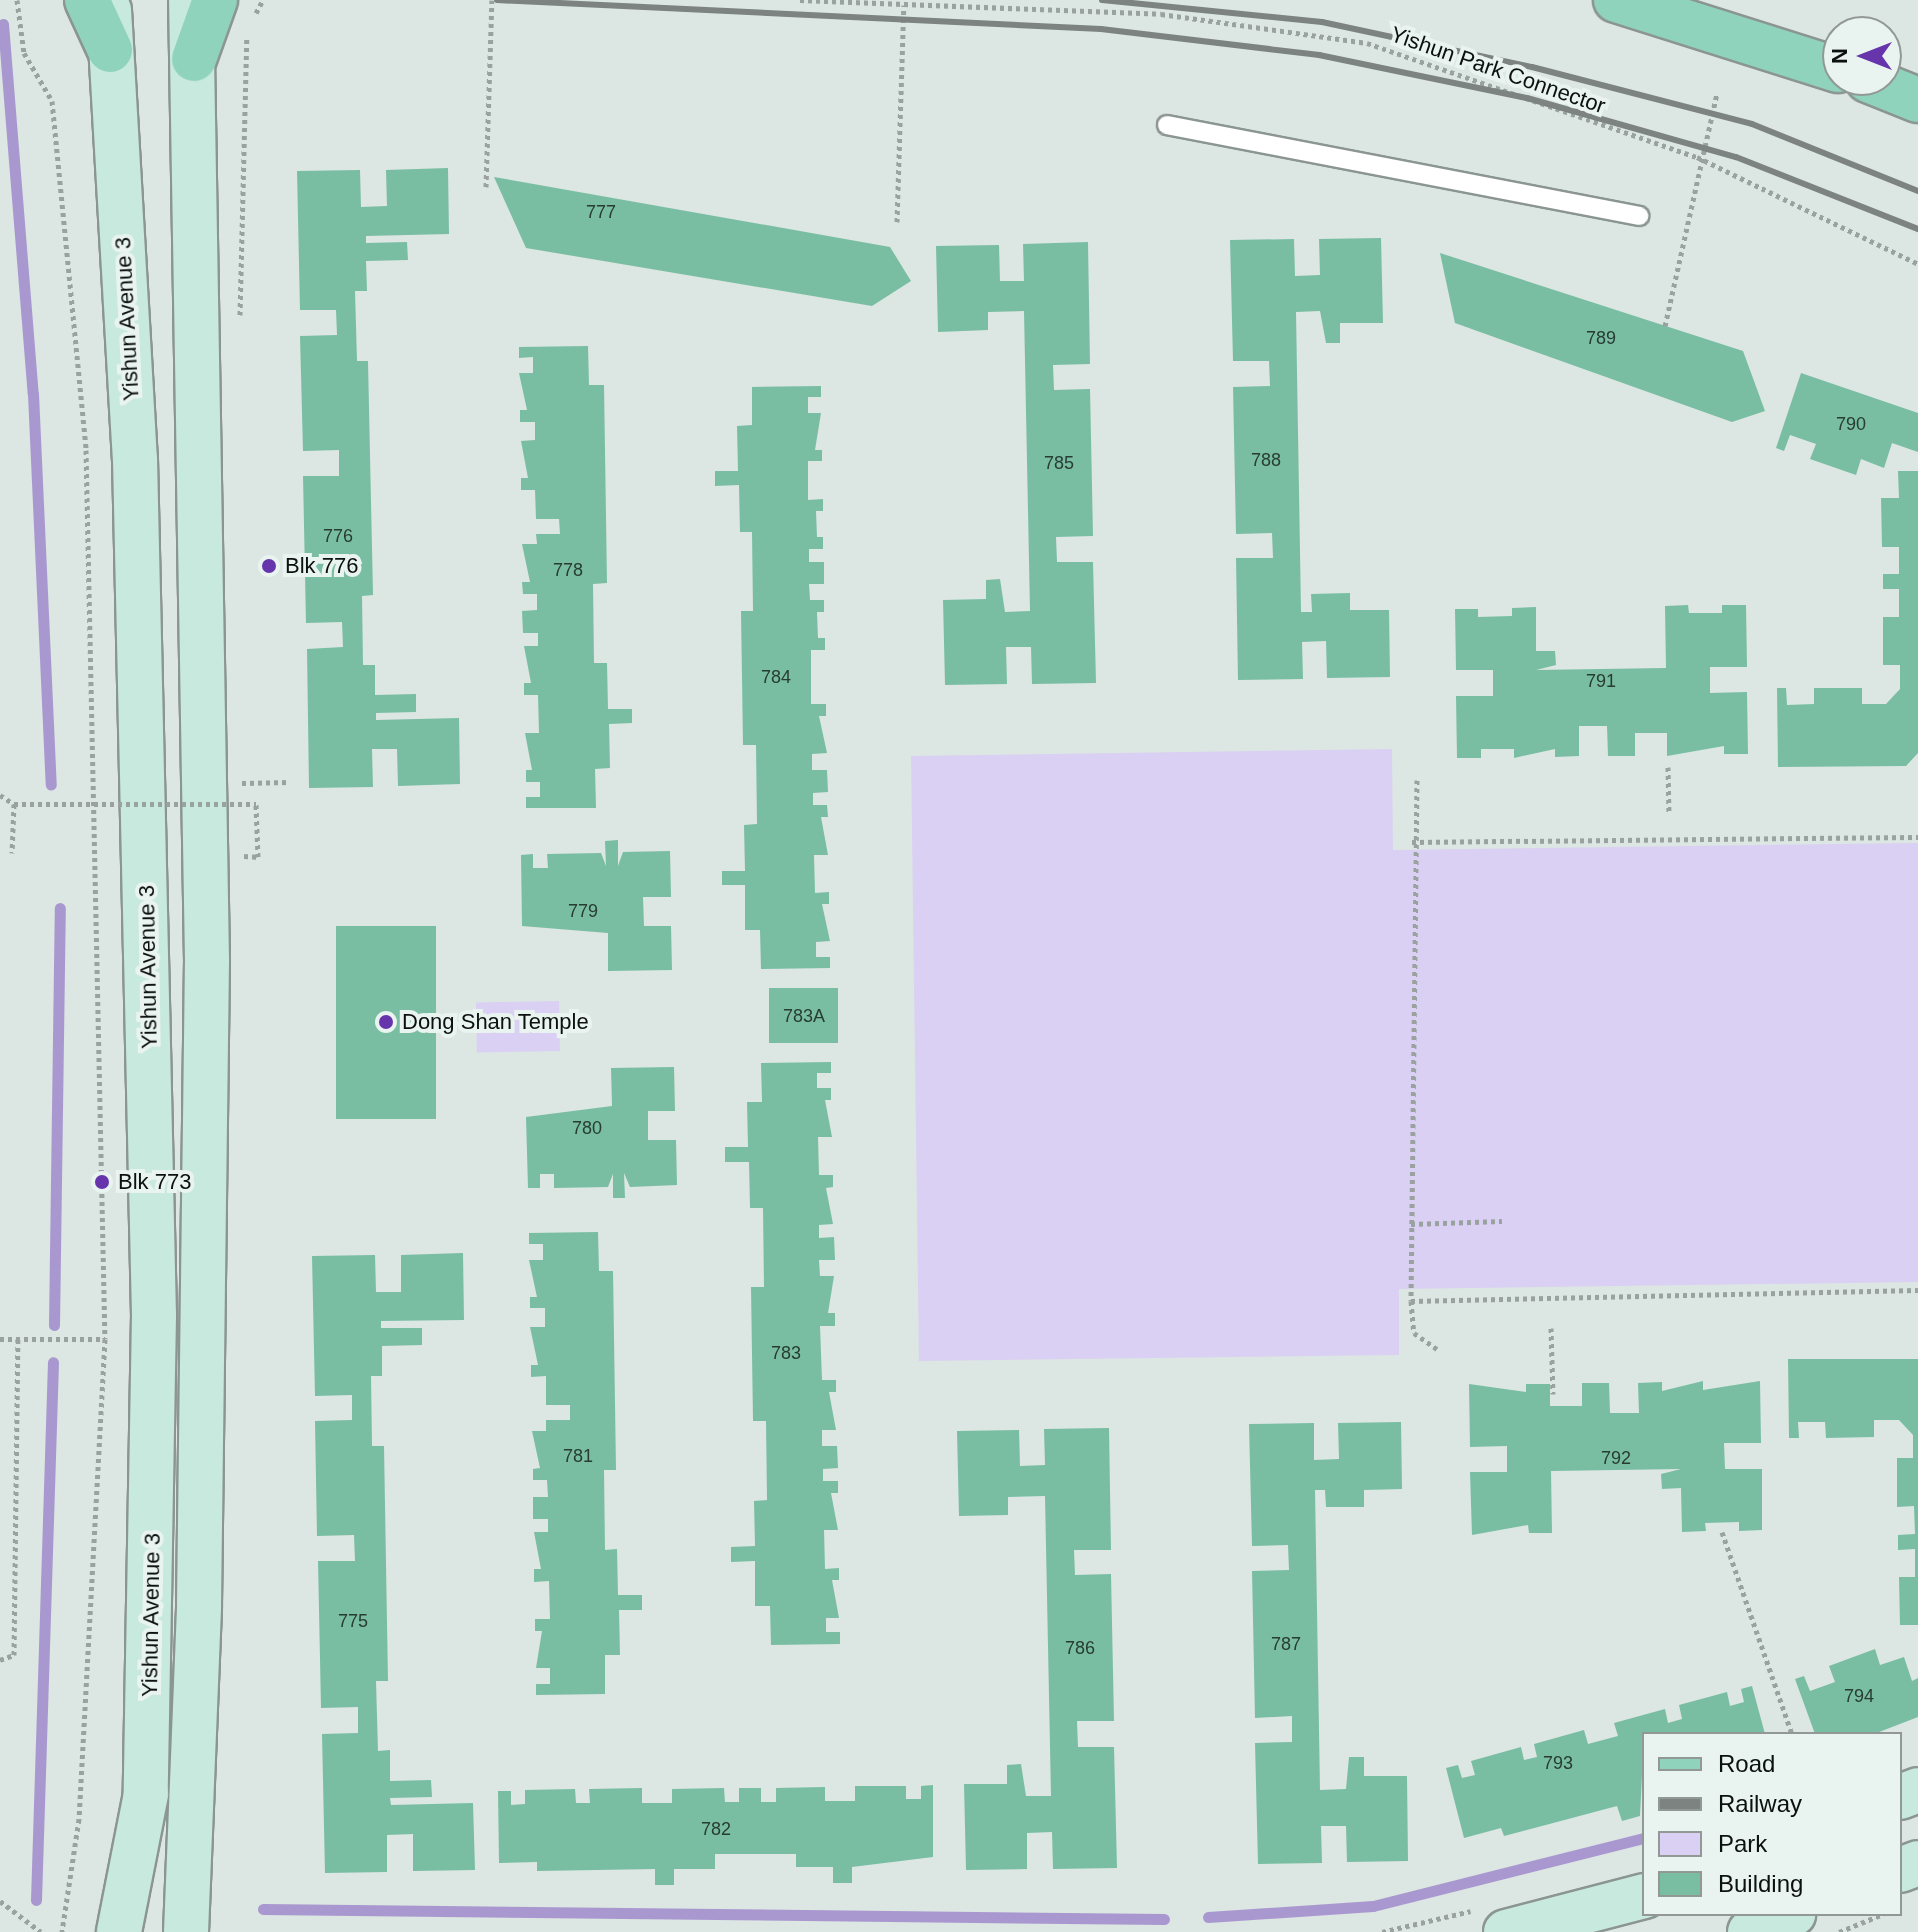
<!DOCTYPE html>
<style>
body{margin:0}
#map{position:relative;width:1918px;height:1932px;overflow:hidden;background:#dce6e2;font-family:Arial,sans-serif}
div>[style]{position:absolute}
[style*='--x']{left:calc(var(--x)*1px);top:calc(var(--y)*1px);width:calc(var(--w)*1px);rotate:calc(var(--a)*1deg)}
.green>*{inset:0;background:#dad0f3;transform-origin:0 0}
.stream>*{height:11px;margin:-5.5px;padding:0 5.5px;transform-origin:5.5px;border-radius:5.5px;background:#a998cf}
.building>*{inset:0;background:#79bea3;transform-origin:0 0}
.path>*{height:5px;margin-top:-2.5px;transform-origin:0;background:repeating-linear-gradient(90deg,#9aa29f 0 4px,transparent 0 8px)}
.roads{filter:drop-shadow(2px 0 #8b9591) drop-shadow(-2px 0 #8b9591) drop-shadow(0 2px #8b9591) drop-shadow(0 -2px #8b9591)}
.service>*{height:18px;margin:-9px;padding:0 9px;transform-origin:9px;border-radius:9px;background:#fff}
.secondary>*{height:44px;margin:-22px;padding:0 22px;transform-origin:22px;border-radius:22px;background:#c8e9de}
.primary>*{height:44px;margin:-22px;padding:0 22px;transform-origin:22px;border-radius:22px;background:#90d3bc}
.rail>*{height:6px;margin:-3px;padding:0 3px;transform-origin:3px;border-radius:3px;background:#7c8380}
.path-bridge>*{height:5px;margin-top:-2.5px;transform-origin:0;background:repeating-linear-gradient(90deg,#9aa29f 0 4px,transparent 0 8px)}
.dots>*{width:22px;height:22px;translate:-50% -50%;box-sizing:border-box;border:4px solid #e9f3ef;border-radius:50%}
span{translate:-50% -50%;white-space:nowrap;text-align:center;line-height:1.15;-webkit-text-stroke:8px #e9f3ef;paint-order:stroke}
.number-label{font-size:18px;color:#273c33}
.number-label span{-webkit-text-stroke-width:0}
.street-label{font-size:22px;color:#0c100e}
.poi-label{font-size:22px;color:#0c100e}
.left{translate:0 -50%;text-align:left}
.legend{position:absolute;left:1642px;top:1732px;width:260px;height:184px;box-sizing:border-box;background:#e9f3ef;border:2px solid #919895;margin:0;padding:10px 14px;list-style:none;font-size:24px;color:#0c100e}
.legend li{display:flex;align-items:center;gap:16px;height:40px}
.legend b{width:40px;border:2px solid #919895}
.north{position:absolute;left:1822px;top:16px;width:80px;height:80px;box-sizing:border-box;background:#e9f3ef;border:2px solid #919895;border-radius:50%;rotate:270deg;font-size:22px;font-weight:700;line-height:32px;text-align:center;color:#0c100e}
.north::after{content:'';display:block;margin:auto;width:28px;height:36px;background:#6634ab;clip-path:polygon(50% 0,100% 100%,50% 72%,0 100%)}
</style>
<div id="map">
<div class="green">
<div style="clip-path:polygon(1392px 749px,1393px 850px,1918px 843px,1918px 1282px,1399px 1289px,1399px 1355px,919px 1361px,911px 756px)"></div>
<div style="left:559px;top:1001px;width:50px;height:83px;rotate:89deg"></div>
</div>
<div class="stream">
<div style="--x:3;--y:24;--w:371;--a:85.4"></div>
<div style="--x:33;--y:394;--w:391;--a:87.4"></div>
<div style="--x:54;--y:1325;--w:417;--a:-89.2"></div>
<div style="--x:36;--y:1900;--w:538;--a:-88.19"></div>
<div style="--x:263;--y:1909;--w:901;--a:0.64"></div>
<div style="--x:1208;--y:1917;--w:165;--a:-3.8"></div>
<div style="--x:1373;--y:1906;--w:279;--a:-14.1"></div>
</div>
<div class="building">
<div style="clip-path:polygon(448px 168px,449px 234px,366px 236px,366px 243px,407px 242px,408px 260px,366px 261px,367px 291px,355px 291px,357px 361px,368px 361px,373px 595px,362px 596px,363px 665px,375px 665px,375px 695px,416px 694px,416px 712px,376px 713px,376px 720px,459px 718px,460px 784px,398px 786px,397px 749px,372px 749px,373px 787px,309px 788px,307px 649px,343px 647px,342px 622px,306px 623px,303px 476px,339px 476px,339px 450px,303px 451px,300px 336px,337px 335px,336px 310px,300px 310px,297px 171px,360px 170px,361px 207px,387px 206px,386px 170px)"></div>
<div style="clip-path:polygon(494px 177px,890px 247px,911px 281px,872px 306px,526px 248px)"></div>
<div style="clip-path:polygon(1381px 238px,1383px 323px,1340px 323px,1340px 343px,1326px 343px,1320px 311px,1296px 312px,1301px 612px,1312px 612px,1311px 594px,1350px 593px,1350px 610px,1389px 610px,1390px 677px,1327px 678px,1326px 641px,1302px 642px,1303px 679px,1238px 680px,1236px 558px,1273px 558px,1272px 533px,1236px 534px,1233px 387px,1270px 386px,1269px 361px,1233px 361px,1230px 240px,1294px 239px,1295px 276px,1320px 275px,1319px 239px)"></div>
<div style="clip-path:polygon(1088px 242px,1090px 364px,1053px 365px,1054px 390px,1090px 389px,1093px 536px,1056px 537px,1057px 562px,1093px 562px,1096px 683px,1032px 684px,1031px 647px,1006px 647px,1007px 684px,945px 685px,943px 600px,986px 599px,986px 580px,1000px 579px,1005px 612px,1030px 611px,1024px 311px,988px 312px,988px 330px,938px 332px,936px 246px,999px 245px,1000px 281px,1024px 281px,1023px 244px)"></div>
<div style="clip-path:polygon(1440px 253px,1743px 351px,1765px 411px,1732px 422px,1455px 323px)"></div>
<div style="clip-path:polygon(588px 346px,589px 385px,604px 385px,607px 583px,593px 584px,594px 663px,607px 663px,608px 709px,632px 709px,632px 723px,609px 724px,610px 768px,595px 769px,596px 808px,526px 808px,526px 797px,540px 797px,540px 782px,526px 782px,526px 770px,532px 770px,525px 733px,539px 733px,538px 695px,524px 695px,524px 683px,531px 683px,524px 646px,538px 646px,538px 633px,523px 633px,522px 611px,537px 610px,537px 594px,523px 594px,522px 582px,530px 582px,522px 544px,537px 544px,536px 534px,560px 534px,559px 519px,536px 519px,535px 490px,521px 490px,521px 478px,528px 478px,521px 441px,535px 440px,535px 422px,520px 422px,520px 410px,527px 410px,519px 373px,533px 373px,533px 357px,519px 358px,519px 347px)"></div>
<div style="clip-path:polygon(1801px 373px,1918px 413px,1918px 452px,1892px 443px,1884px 468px,1861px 459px,1856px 475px,1810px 459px,1816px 444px,1790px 435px,1784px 451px,1776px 448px)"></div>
<div style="clip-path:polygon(821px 386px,821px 397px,808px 397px,808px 413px,821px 413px,815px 450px,822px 450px,822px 461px,808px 461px,808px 500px,823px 499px,823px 511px,816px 511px,817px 537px,823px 537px,823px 549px,809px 549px,809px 562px,824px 562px,824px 584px,809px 584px,810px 600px,824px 600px,824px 612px,817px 612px,818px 638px,825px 638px,825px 650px,811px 650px,811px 704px,826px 704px,826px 716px,819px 716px,827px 753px,812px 754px,812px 770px,827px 770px,828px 792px,813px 793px,813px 805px,827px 805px,828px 817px,821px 817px,828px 855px,814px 855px,815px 893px,829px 892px,829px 904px,822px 904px,830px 941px,816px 942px,816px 957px,830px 957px,830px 968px,761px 969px,760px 930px,745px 930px,745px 885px,722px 885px,722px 871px,745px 871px,744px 825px,757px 824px,756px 745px,743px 745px,741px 611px,753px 611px,752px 532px,740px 532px,739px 485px,715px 486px,715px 471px,738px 471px,737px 426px,752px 425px,752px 387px)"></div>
<div style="clip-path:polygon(1898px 471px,1918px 471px,1918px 753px,1906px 766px,1778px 767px,1777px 688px,1786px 688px,1787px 705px,1814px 704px,1814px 688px,1862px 688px,1862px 704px,1886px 704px,1900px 689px,1900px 665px,1883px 665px,1883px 617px,1899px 617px,1899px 589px,1883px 589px,1883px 574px,1899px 574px,1899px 547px,1882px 547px,1881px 498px,1899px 498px)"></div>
<div style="clip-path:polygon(1688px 605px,1689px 613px,1722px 613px,1722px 605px,1746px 605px,1747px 667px,1710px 667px,1710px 693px,1747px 692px,1748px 754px,1724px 754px,1724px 746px,1667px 756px,1667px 733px,1635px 733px,1635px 756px,1608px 756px,1607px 726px,1579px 726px,1579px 756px,1555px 757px,1555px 749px,1514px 758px,1514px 749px,1481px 749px,1481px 758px,1457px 758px,1456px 696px,1493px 696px,1493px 670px,1456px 670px,1455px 609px,1478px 609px,1478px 617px,1512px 616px,1512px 608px,1536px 607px,1536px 651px,1555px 651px,1556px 665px,1536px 670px,1666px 668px,1665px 606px)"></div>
<div style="clip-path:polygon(618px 840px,618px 866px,623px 852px,670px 851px,671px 897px,643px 897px,644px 926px,671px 926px,672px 970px,608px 971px,608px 933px,522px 926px,521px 855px,533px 854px,533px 868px,548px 868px,547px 854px,601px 853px,606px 866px,605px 841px)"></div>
<div style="left:336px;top:926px;width:100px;height:193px"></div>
<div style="left:838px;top:988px;width:55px;height:69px;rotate:90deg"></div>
<div style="clip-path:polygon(831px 1062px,831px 1073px,817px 1073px,817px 1088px,831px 1088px,831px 1100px,825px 1100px,832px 1137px,818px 1137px,819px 1175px,833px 1175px,833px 1187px,826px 1188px,833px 1224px,819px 1225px,819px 1238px,834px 1237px,835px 1260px,819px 1260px,820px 1276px,834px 1276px,828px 1313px,835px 1313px,835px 1326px,820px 1326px,822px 1380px,836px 1380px,836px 1392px,829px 1392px,836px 1430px,822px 1430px,822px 1446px,837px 1446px,838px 1468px,823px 1469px,823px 1481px,838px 1481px,838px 1493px,831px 1493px,838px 1530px,824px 1530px,825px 1569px,839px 1568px,839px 1580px,832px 1580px,839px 1618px,826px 1618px,826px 1632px,840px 1632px,840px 1644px,771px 1645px,770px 1606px,755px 1606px,755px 1561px,731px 1562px,731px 1547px,755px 1546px,754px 1501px,767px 1500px,766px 1421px,753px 1421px,751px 1287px,764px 1287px,763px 1208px,750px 1208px,749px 1162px,725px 1162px,725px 1147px,748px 1147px,747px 1102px,762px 1102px,761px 1063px)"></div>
<div style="clip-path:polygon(674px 1067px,675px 1111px,648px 1111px,648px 1140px,676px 1140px,677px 1185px,630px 1187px,624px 1173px,625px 1198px,613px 1198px,613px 1174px,608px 1187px,554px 1188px,554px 1174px,540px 1174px,540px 1188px,528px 1188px,526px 1117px,612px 1106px,611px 1068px)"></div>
<div style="clip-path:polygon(598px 1232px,599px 1271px,613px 1271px,616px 1470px,604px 1470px,605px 1550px,617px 1549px,618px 1595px,642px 1595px,642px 1610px,619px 1610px,620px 1655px,605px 1655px,605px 1694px,536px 1695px,536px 1684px,550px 1684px,550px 1668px,536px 1668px,542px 1631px,535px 1631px,535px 1619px,550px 1619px,549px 1581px,534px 1582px,534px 1569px,541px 1569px,534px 1532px,548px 1532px,548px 1519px,533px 1519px,533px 1497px,548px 1497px,547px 1480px,533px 1480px,533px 1469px,540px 1468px,532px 1431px,546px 1431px,546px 1420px,570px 1420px,570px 1405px,546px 1405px,546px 1376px,531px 1377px,531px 1365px,538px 1365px,530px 1327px,545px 1327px,545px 1308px,530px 1308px,530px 1297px,537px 1297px,529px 1260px,543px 1260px,543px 1244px,529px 1244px,529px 1233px)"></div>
<div style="clip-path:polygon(463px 1253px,464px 1320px,381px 1321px,381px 1328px,422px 1328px,422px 1345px,382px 1346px,382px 1376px,371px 1376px,372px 1446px,384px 1446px,388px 1681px,376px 1681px,378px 1751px,390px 1750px,390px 1781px,431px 1780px,432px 1797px,390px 1798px,391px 1805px,473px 1803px,475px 1870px,413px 1871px,413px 1834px,387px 1835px,387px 1872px,325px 1873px,322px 1734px,358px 1733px,358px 1707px,321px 1708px,318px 1561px,355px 1561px,354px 1535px,317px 1536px,315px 1421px,352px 1420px,352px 1395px,315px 1396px,312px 1256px,375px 1255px,376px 1292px,401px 1292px,401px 1255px)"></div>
<div style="clip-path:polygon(1788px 1359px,1918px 1359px,1918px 1625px,1900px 1625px,1899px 1577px,1915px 1577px,1915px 1549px,1898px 1550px,1898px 1535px,1915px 1534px,1914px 1506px,1897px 1507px,1897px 1458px,1913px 1458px,1913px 1435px,1899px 1420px,1874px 1420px,1874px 1437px,1826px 1438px,1825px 1422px,1798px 1422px,1799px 1438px,1789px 1438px)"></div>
<div style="clip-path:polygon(1703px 1381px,1703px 1390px,1760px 1381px,1761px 1443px,1724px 1443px,1725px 1469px,1762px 1469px,1762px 1530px,1739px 1531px,1739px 1522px,1705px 1523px,1706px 1531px,1682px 1532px,1681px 1488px,1662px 1489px,1661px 1474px,1681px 1469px,1551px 1471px,1552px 1533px,1529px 1533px,1528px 1525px,1472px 1535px,1470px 1472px,1507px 1472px,1507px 1446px,1470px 1447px,1469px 1384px,1526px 1392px,1526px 1384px,1550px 1384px,1550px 1406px,1582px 1406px,1582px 1383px,1609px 1383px,1610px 1413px,1639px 1413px,1638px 1383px,1662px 1382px,1662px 1391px)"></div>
<div style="clip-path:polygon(1401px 1422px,1402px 1489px,1364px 1490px,1364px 1507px,1326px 1507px,1325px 1490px,1315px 1490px,1320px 1790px,1346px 1789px,1349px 1757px,1364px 1757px,1364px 1776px,1407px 1776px,1408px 1861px,1347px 1862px,1346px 1826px,1321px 1826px,1322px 1863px,1258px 1864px,1255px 1743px,1292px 1742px,1292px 1716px,1255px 1718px,1252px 1571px,1289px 1570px,1288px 1545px,1252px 1546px,1249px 1424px,1314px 1423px,1314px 1460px,1339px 1459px,1338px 1423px)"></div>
<div style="clip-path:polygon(1109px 1428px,1111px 1550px,1074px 1550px,1075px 1575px,1111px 1574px,1114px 1721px,1077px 1721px,1078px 1747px,1114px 1747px,1117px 1868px,1053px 1869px,1052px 1832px,1027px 1833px,1027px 1869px,966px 1870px,964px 1784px,1007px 1784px,1007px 1765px,1021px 1764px,1026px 1796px,1051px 1796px,1045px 1496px,1008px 1497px,1008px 1515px,959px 1516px,957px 1431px,1019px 1430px,1020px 1466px,1045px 1465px,1044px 1429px)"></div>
<div style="clip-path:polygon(1875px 1649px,1880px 1665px,1904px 1657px,1912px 1681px,1918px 1678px,1918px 1717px,1874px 1734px,1815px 1734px,1795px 1679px,1804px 1676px,1810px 1691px,1835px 1682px,1829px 1666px)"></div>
<div style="clip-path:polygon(1752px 1686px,1765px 1734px,1644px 1734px,1640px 1816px,1622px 1821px,1617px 1806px,1504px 1836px,1501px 1828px,1464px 1838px,1446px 1768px,1458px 1765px,1462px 1778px,1475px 1775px,1471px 1761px,1521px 1747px,1524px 1760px,1537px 1757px,1534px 1744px,1584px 1730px,1588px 1744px,1618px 1736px,1614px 1723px,1665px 1709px,1668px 1723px,1682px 1719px,1679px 1705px,1727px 1692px,1730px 1706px,1744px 1702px,1741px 1689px)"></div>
<div style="clip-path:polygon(933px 1785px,933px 1857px,852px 1867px,852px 1883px,833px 1883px,833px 1867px,796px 1867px,796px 1854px,715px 1854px,715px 1869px,674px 1869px,674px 1885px,655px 1885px,655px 1869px,537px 1871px,537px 1862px,499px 1863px,498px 1791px,511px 1791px,511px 1805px,525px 1804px,525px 1790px,575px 1789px,576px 1803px,590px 1803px,589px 1789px,642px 1788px,642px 1803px,672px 1803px,672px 1789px,724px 1788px,725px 1802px,739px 1802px,739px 1788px,761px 1788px,761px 1802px,776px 1802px,776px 1788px,825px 1787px,825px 1801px,855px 1801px,855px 1786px,906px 1786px,906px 1799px,921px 1799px,921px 1786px)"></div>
</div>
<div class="path">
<div style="--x:17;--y:0;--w:53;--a:82.5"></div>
<div style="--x:24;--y:53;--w:56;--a:59.7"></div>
<div style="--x:52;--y:101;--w:351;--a:84.4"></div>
<div style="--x:86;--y:450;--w:889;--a:88.78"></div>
<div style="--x:105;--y:1339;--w:481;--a:93.1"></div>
<div style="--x:79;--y:1819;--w:114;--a:98.6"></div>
<div style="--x:800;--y:0;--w:361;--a:2.2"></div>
<div style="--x:1161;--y:14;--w:208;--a:8"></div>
<div style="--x:1367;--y:43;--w:349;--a:19.1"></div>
<div style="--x:1697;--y:157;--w:246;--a:25.8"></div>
<div style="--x:256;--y:13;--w:15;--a:-62"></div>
<div style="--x:486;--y:187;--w:187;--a:-88.2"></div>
<div style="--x:897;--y:222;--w:217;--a:-88.2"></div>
<div style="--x:240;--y:315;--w:278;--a:-88.6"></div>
<div style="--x:1665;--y:326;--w:238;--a:-77.4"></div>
<div style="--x:1668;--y:767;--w:47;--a:88.8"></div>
<div style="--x:1417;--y:780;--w:521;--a:90.66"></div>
<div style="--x:1411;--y:1301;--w:32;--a:85"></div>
<div style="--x:1414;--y:1333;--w:28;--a:35"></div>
<div style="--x:242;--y:783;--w:47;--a:-1.2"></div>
<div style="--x:0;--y:795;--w:17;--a:33"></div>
<div style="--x:14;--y:804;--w:49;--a:92.3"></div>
<div style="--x:1412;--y:842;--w:506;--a:-0.57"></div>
<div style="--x:244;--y:856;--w:14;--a:4"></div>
<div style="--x:258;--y:857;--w:53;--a:-92.2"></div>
<div style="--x:1411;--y:1224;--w:91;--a:-1.9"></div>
<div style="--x:1411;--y:1301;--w:507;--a:-1.24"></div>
<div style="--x:1551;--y:1328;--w:66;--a:88.3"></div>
<div style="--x:0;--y:1339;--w:105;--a:0"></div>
<div style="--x:1722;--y:1532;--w:214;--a:70.9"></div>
<div style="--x:0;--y:1660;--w:15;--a:-20"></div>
<div style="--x:14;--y:1655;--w:316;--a:-89.3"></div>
<div style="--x:0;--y:1901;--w:51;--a:37.1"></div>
<div style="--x:1382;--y:1932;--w:91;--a:-13.3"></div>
<div style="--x:1839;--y:1932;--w:48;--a:-22.2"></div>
</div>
<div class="roads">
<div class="service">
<div style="--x:1167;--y:125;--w:481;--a:10.9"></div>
</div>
<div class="secondary">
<div style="--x:109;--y:10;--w:450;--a:86.7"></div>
<div style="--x:135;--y:459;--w:856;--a:88.73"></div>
<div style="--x:154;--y:1315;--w:479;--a:91"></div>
<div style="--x:146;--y:1794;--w:141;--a:101.1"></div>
<div style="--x:1900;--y:1797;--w:19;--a:-21"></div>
<div style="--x:1900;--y:1870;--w:19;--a:-21"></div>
<div style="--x:186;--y:1932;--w:327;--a:-87.7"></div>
<div style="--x:199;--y:1605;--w:644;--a:-89.29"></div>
<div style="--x:207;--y:961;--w:961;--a:-90.95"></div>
<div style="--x:1506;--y:1932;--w:143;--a:-14.6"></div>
<div style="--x:1750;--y:1932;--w:47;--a:-22.7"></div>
</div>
<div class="primary">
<div style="--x:87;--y:0;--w:55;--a:65.3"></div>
<div style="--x:1616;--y:0;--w:233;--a:17.5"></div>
<div style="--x:194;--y:59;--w:63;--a:-70.4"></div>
<div style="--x:1868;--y:80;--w:54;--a:21.8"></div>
</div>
</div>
<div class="rail">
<div style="--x:497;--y:0;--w:605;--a:2.75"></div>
<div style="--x:1101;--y:29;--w:220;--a:6.8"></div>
<div style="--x:1319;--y:55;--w:212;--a:11.7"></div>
<div style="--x:1527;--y:98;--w:217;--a:15.8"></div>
<div style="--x:1736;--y:157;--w:196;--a:21.6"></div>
<div style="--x:1102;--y:0;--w:221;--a:5.7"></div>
<div style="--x:1322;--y:22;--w:215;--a:12.1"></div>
<div style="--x:1532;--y:67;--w:227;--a:14.5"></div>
<div style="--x:1752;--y:124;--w:179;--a:22"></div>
</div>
<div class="path-bridge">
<div style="--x:14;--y:804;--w:242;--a:0"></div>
</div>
<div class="dots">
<div style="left:269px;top:566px;background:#6634ab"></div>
<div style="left:386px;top:1022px;background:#6634ab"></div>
<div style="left:102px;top:1182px;background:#6634ab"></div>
</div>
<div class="number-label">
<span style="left:601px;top:212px">777</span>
<span style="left:1601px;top:338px">789</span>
<span style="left:1851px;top:424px">790</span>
<span style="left:1266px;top:460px">788</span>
<span style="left:1059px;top:463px">785</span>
<span style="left:338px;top:536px">776</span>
<span style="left:568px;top:570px">778</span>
<span style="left:776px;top:677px">784</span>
<span style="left:1601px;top:681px">791</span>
<span style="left:583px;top:911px">779</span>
<span style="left:804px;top:1016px">783A</span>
<span style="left:587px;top:1128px">780</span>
<span style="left:786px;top:1353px">783</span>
<span style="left:578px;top:1456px">781</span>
<span style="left:1616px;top:1458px">792</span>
<span style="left:353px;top:1621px">775</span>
<span style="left:1286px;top:1644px">787</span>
<span style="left:1080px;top:1648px">786</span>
<span style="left:1859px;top:1696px">794</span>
<span style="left:1558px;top:1763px">793</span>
<span style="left:716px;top:1829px">782</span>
</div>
<div class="street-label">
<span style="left:1498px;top:70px;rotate:19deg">Yishun Park Connector</span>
<span style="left:127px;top:319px;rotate:-93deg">Yishun Avenue 3</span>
<span style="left:148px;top:967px;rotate:-91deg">Yishun Avenue 3</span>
<span style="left:151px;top:1615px;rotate:-89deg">Yishun Avenue 3</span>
</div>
<div class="poi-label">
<span class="left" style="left:285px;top:566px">Blk 776</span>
<span class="left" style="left:402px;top:1022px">Dong Shan Temple</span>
<span class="left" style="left:118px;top:1182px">Blk 773</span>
</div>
<ul class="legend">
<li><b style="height:10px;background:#90d3bc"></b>Road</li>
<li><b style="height:10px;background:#7c8380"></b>Railway</li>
<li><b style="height:22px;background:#dad0f3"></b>Park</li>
<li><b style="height:22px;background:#79bea3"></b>Building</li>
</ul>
<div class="north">N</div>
</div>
